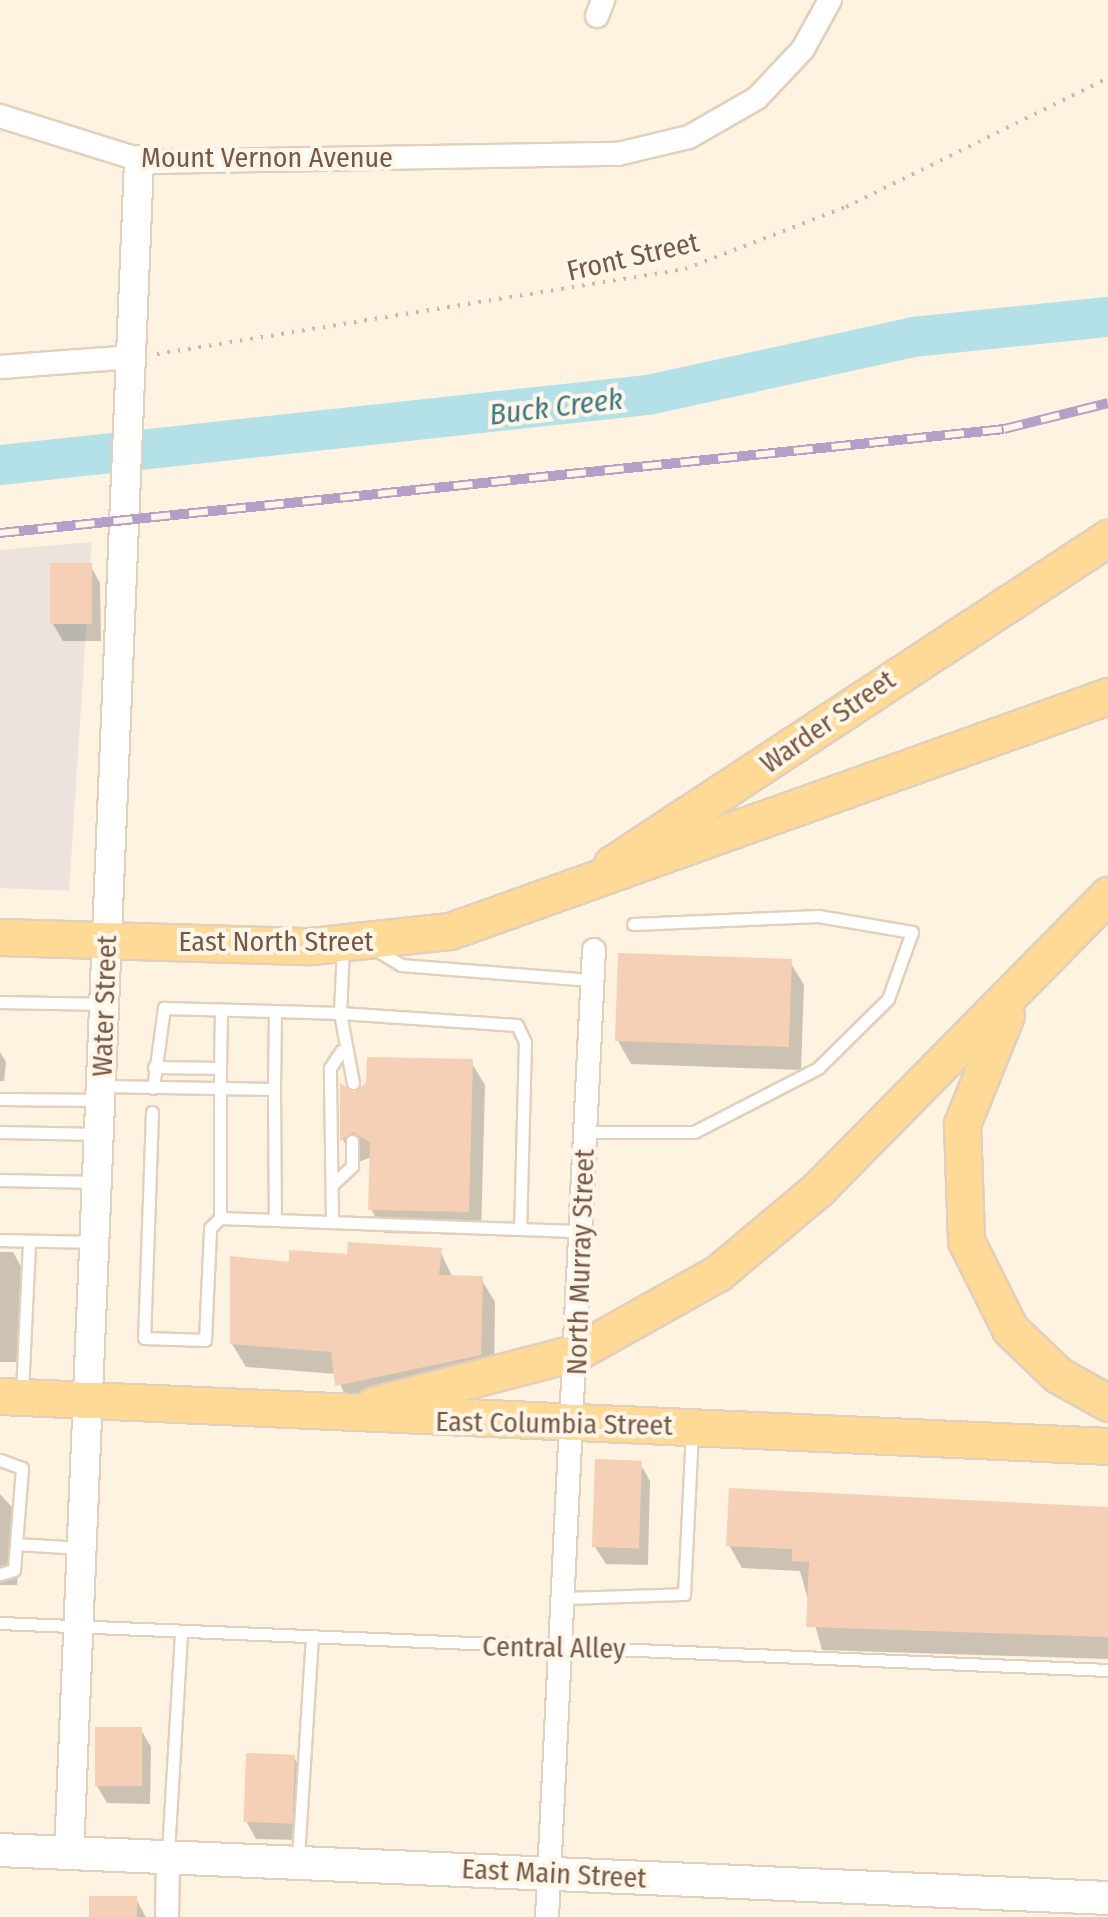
<!DOCTYPE html>
<style>
body{margin:0}
#map{position:relative;width:1108px;height:1917px;overflow:hidden;background:#fef3e0;font-family:"Fira Sans Condensed",sans-serif}
div>[style]{position:absolute}
[style*='--x']{left:calc(var(--x)*1px);top:calc(var(--y)*1px);width:calc(var(--w)*1px);rotate:calc(var(--a)*1deg)}
.industrial>*{inset:0;background:#ece4dc}
.shadow>*{inset:0;background:#0003}
.river>*{height:40px;margin:-20px;padding:0 20px;transform-origin:20px;border-radius:20px;background:#b4e0e8}
.building>*{inset:0;background:#f5d0b6;transform-origin:0 0}
.path>*{height:4px;margin-top:-2px;transform-origin:0;background:repeating-linear-gradient(90deg,#dab49a 0 2.5px,transparent 0 10.5px)}
.roads{filter:drop-shadow(2px 0 #e2cfbc) drop-shadow(-2px 0 #e2cfbc) drop-shadow(0 2px #e2cfbc) drop-shadow(0 -2px #e2cfbc)}
.service>*{height:11px;margin:-5.5px;padding:0 5.5px;transform-origin:5.5px;border-radius:5.5px;background:#fff}
.minor>*{height:22px;margin:-11px;padding:0 11px;transform-origin:11px;border-radius:11px;background:#fff}
.tertiary>*{height:28px;margin:-14px;padding:0 14px;transform-origin:14px;border-radius:14px;background:#fff}
.secondary>*{height:32px;margin:-16px;padding:0 16px;transform-origin:16px;border-radius:16px;background:#fff}
.primary>*{height:35px;margin:-17.5px;padding:0 17.5px;transform-origin:17.5px;border-radius:17.5px;background:#ffda96}
.rail>*{height:10px;margin-top:-5px;transform-origin:0;background:repeating-linear-gradient(90deg,#fff6e8 0 19px,#b59fc7 0 38px);box-sizing:border-box;border-block:2px solid #b59fc7}
span{translate:-50% -50%;white-space:nowrap;text-align:center;line-height:1.15;-webkit-text-stroke:8px #fff6e8;paint-order:stroke}
.street-label{font-size:28px;color:#765846}
.water-label{font-size:30px;color:#3b7784;font-style:italic}
</style>
<div id="map">
<div class="industrial">
<div style="clip-path:polygon(92px 542px,69px 891px,0 888px,0 550px)"></div>
</div>
<div class="shadow">
<div style="clip-path:polygon(90px 565px,100px 583px,101px 641px,63px 641px,53px 624px)"></div>
<div style="clip-path:polygon(790px 962px,804px 985px,801px 1070px,631px 1064px,618px 1041px)"></div>
<div style="clip-path:polygon(0 1052px,6px 1062px,4px 1081px,0 1081px)"></div>
<div style="clip-path:polygon(471px 1062px,485px 1085px,481px 1235px,384px 1233px,371px 1209px,372px 1157px,356px 1163px,343px 1140px,342px 1088px,354px 1095px)"></div>
<div style="clip-path:polygon(440px 1251px,453px 1278px,481px 1279px,495px 1302px,494px 1378px,351px 1409px,336px 1374px,246px 1367px,232px 1344px,292px 1265px)"></div>
<div style="clip-path:polygon(0 1252px,13px 1252px,23px 1270px,21px 1362px,0 1362px)"></div>
<div style="clip-path:polygon(640px 1463px,650px 1481px,648px 1565px,606px 1564px,595px 1547px)"></div>
<div style="clip-path:polygon(0 1494px,22px 1518px,17px 1585px,0 1585px)"></div>
<div style="clip-path:polygon(1108px 1508px,1108px 1659px,822px 1650px,800px 1571px,742px 1568px,729px 1545px)"></div>
<div style="clip-path:polygon(141px 1730px,151px 1747px,150px 1804px,107px 1803px,97px 1786px)"></div>
<div style="clip-path:polygon(294px 1757px,304px 1775px,300px 1840px,256px 1839px,246px 1821px)"></div>
<div style="clip-path:polygon(136px 1899px,146px 1917px,91px 1917px)"></div>
</div>
<div class="river">
<div style="--x:0;--y:465;--w:652;--a:-6.17"></div>
<div style="--x:648;--y:395;--w:271;--a:-12.3"></div>
<div style="--x:913;--y:337;--w:196;--a:-5.9"></div>
</div>
<div class="building">
<div style="left:50px;top:563px;width:42px;height:61px"></div>
<div style="left:618px;top:953px;width:174px;height:88px;rotate:2deg"></div>
<div style="clip-path:polygon(367px 1057px,473px 1059px,469px 1212px,368px 1210px,370px 1142px,353px 1132px,340px 1141px,340px 1083px,354px 1092px,366px 1083px)"></div>
<div style="clip-path:polygon(348px 1242px,442px 1248px,439px 1275px,483px 1276px,481px 1355px,335px 1386px,331px 1352px,230px 1344px,230px 1256px,289px 1262px,289px 1250px,347px 1254px)"></div>
<div style="left:595px;top:1459px;width:47px;height:88px;rotate:2deg"></div>
<div style="clip-path:polygon(729px 1488px,1108px 1507px,1108px 1637px,806px 1627px,809px 1562px,792px 1561px,792px 1549px,726px 1546px)"></div>
<div style="left:95px;top:1727px;width:47px;height:59px"></div>
<div style="left:246px;top:1753px;width:49px;height:69px;rotate:2deg"></div>
<div style="left:89px;top:1896px;width:48px;height:21px"></div>
</div>
<div class="path">
<div style="--x:157;--y:354;--w:535;--a:-9.15"></div>
<div style="--x:685;--y:269;--w:173;--a:-21.1"></div>
<div style="--x:846;--y:207;--w:292;--a:-26.2"></div>
</div>
<div class="roads">
<div class="service">
<div style="--x:373;--y:948;--w:33;--a:31"></div>
<div style="--x:401;--y:965;--w:193;--a:4.5"></div>
<div style="--x:0;--y:1002;--w:105;--a:1.1"></div>
<div style="--x:154;--y:1067;--w:66;--a:0.9"></div>
<div style="--x:220;--y:1068;--w:150;--a:90"></div>
<div style="--x:220;--y:1068;--w:59;--a:-89"></div>
<div style="--x:353;--y:1083;--w:71;--a:-100.5"></div>
<div style="--x:340;--y:1013;--w:177;--a:3.9"></div>
<div style="--x:517;--y:1025;--w:19;--a:65"></div>
<div style="--x:525;--y:1042;--w:185;--a:91.5"></div>
<div style="--x:101;--y:1086;--w:173;--a:1"></div>
<div style="--x:274;--y:1089;--w:131;--a:89.6"></div>
<div style="--x:275;--y:1220;--w:306;--a:2.1"></div>
<div style="--x:153;--y:1088;--w:81;--a:-82.2"></div>
<div style="--x:164;--y:1008;--w:111;--a:1.5"></div>
<div style="--x:274;--y:1089;--w:78;--a:-89.3"></div>
<div style="--x:275;--y:1011;--w:65;--a:1.8"></div>
<div style="--x:340;--y:1013;--w:67;--a:-87.4"></div>
<div style="--x:0;--y:1099;--w:101;--a:0.6"></div>
<div style="--x:152;--y:1112;--w:226;--a:92"></div>
<div style="--x:144;--y:1338;--w:61;--a:1.9"></div>
<div style="--x:205;--y:1340;--w:112;--a:-87.4"></div>
<div style="--x:210;--y:1228;--w:14;--a:-45"></div>
<div style="--x:220;--y:1218;--w:55;--a:2.1"></div>
<div style="--x:0;--y:1132;--w:99;--a:1.2"></div>
<div style="--x:586;--y:1132;--w:108;--a:0"></div>
<div style="--x:694;--y:1132;--w:140;--a:-27.3"></div>
<div style="--x:818;--y:1068;--w:98;--a:-44.6"></div>
<div style="--x:888;--y:999;--w:71;--a:-70.3"></div>
<div style="--x:912;--y:932;--w:95;--a:-170.3"></div>
<div style="--x:818;--y:916;--w:185;--a:177.5"></div>
<div style="--x:0;--y:1180;--w:97;--a:1.2"></div>
<div style="--x:334;--y:1183;--w:25;--a:-43"></div>
<div style="--x:352;--y:1166;--w:25;--a:-90"></div>
<div style="--x:332;--y:1220;--w:152;--a:-90.8"></div>
<div style="--x:330;--y:1068;--w:20;--a:-57"></div>
<div style="--x:0;--y:1240;--w:94;--a:1.2"></div>
<div style="--x:22;--y:1392;--w:150;--a:-87.3"></div>
<div style="--x:0;--y:1460;--w:23;--a:20"></div>
<div style="--x:22;--y:1468;--w:102;--a:94.5"></div>
<div style="--x:14;--y:1570;--w:15;--a:164"></div>
<div style="--x:17;--y:1544;--w:63;--a:3.6"></div>
<div style="--x:565;--y:1598;--w:119;--a:-1.9"></div>
<div style="--x:684;--y:1594;--w:161;--a:-87.2"></div>
<div style="--x:0;--y:1623;--w:1109;--a:2.43"></div>
<div style="--x:168;--y:1852;--w:220;--a:-86.6"></div>
<div style="--x:298;--y:1858;--w:220;--a:-86.4"></div>
</div>
<div class="minor">
<div style="--x:597;--y:16;--w:17;--a:-69"></div>
<div style="--x:0;--y:116;--w:154;--a:17.4"></div>
<div style="--x:147;--y:162;--w:471;--a:-1"></div>
<div style="--x:618;--y:154;--w:73;--a:-13.5"></div>
<div style="--x:689;--y:137;--w:78;--a:-29.8"></div>
<div style="--x:757;--y:98;--w:67;--a:-46.8"></div>
<div style="--x:803;--y:49;--w:56;--a:-61.1"></div>
<div style="--x:0;--y:367;--w:132;--a:-4.3"></div>
<div style="--x:167;--y:1917;--w:60;--a:-89"></div>
<div style="--x:547;--y:1917;--w:968;--a:-87.22"></div>
</div>
<div class="tertiary">
<div style="--x:69;--y:1853;--w:1694;--a:-87.63"></div>
</div>
<div class="secondary">
<div style="--x:0;--y:1850;--w:1109;--a:2.48"></div>
</div>
<div class="primary">
<div style="--x:612;--y:864;--w:594;--a:-33.32"></div>
<div style="--x:0;--y:937;--w:311;--a:1.7"></div>
<div style="--x:311;--y:946;--w:140;--a:-6.2"></div>
<div style="--x:450;--y:931;--w:699;--a:-19.65"></div>
<div style="--x:1006;--y:1015;--w:118;--a:112"></div>
<div style="--x:962;--y:1124;--w:117;--a:88"></div>
<div style="--x:966;--y:1241;--w:98;--a:63.4"></div>
<div style="--x:1010;--y:1329;--w:66;--a:43.8"></div>
<div style="--x:1058;--y:1375;--w:57;--a:29.2"></div>
<div style="--x:0;--y:1396;--w:1109;--a:2.58"></div>
<div style="--x:374;--y:1405;--w:210;--a:-14.6"></div>
<div style="--x:577;--y:1352;--w:162;--a:-29.3"></div>
<div style="--x:718;--y:1273;--w:131;--a:-40"></div>
<div style="--x:818;--y:1189;--w:413;--a:-45.4"></div>
</div>
</div>
<div class="rail">
<div style="--x:0;--y:533;--w:1009;--a:-5.91"></div>
<div style="--x:1004;--y:429;--w:107;--a:-14"></div>
</div>
<div class="street-label">
<span style="left:267px;top:158px">Mount Vernon Avenue</span>
<span style="left:633px;top:257px;rotate:-13deg">Front Street</span>
<span style="left:828px;top:722px;rotate:-35deg">Warder Street</span>
<span style="left:276px;top:942px">East North Street</span>
<span style="left:105px;top:1006px;rotate:-88deg">Water Street</span>
<span style="left:581px;top:1262px;rotate:-88deg">North Murray Street</span>
<span style="left:554px;top:1424px;rotate:1deg">East Columbia Street</span>
<span style="left:554px;top:1648px;rotate:1deg">Central Alley</span>
<span style="left:554px;top:1874px;rotate:3deg">East Main Street</span>
</div>
<div class="water-label">
<span style="left:556px;top:407px;rotate:-7deg">Buck Creek</span>
</div>
</div>
